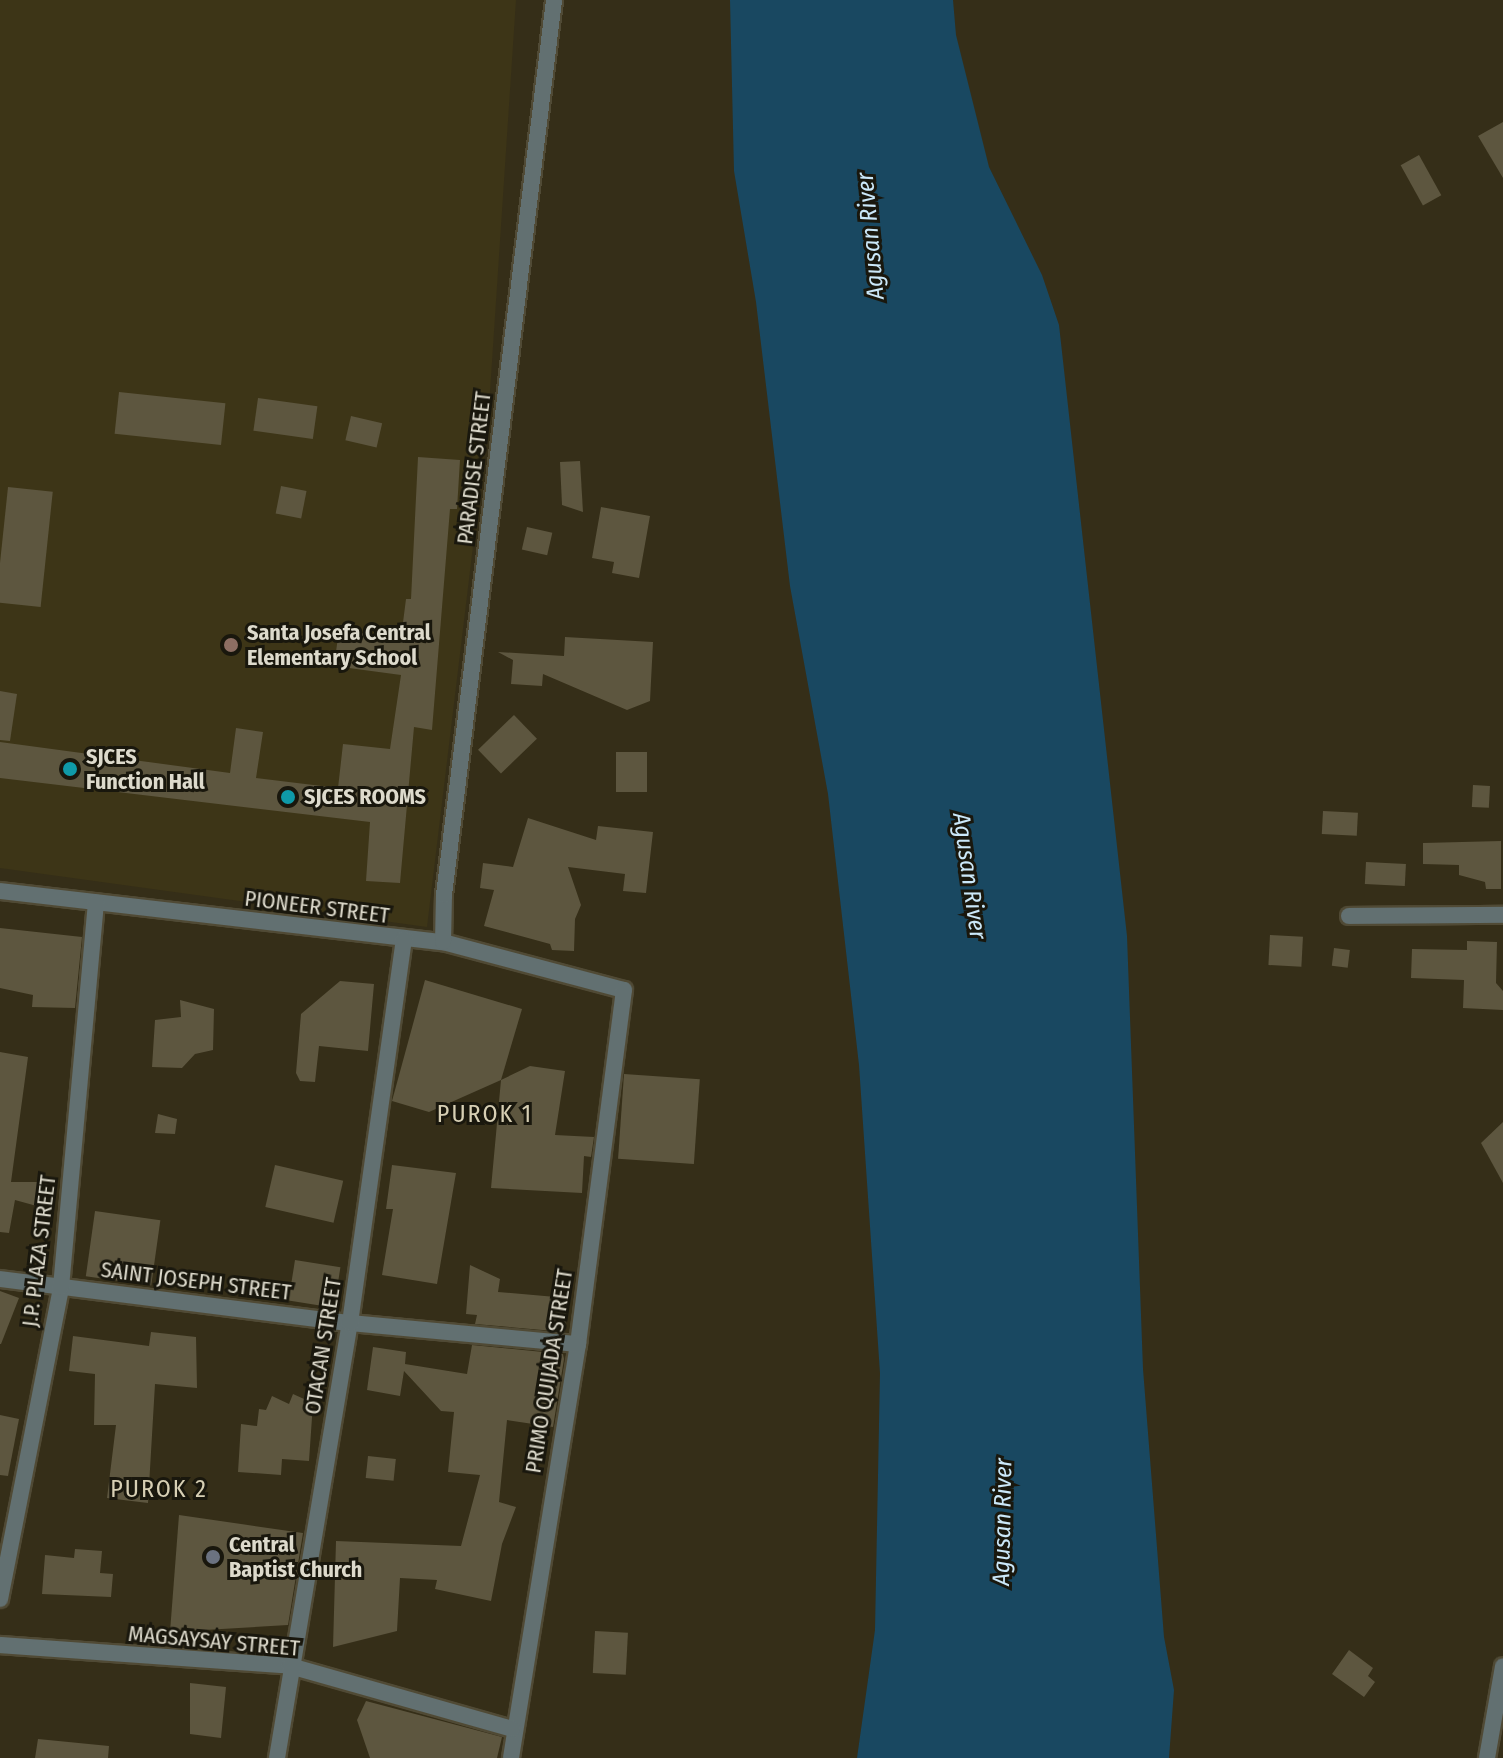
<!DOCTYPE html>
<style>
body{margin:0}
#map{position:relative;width:1503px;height:1758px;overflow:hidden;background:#352e18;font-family:"Fira Sans Condensed",sans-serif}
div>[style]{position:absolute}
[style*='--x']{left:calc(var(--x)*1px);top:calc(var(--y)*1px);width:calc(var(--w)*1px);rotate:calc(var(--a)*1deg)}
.built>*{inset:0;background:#3d3517}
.water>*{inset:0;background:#194861}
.building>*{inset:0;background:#5d563f;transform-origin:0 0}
.roads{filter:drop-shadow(2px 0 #504a35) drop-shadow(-2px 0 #504a35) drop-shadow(0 2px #504a35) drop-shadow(0 -2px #504a35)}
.minor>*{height:16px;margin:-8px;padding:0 8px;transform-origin:8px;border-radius:8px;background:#627071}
.tertiary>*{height:16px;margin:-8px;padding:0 8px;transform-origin:8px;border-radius:8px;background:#627071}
.dots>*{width:22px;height:22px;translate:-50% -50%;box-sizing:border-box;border:4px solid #19170d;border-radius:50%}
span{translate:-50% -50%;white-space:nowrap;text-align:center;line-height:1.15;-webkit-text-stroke:6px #19170d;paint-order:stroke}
.street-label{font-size:22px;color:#dddacc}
.poi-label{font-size:22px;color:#dddacc;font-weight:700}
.left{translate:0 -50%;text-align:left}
.water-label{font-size:24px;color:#cbe8f9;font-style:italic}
.neighbourhood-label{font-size:24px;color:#d7cfb4;letter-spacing:2px}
</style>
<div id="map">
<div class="built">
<div style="clip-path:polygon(0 0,516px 0,488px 422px,427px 927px,0 868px)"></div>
</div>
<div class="water">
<div style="clip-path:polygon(730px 0,953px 0,956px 35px,989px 167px,1042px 275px,1059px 325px,1127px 936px,1143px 1369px,1164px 1637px,1174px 1690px,1169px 1758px,857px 1758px,875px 1630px,880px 1373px,859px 1065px,828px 794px,790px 586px,756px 302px,734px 171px)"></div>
</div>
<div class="building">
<div style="clip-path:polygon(1503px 122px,1503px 178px,1478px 136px)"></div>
<div style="left:1419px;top:155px;width:46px;height:21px;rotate:61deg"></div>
<div style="left:119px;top:392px;width:107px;height:42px;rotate:6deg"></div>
<div style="left:258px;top:398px;width:60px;height:33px;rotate:8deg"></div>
<div style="left:351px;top:416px;width:32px;height:25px;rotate:13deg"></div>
<div style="clip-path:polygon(418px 457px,460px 460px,457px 509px,450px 509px,432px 730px,414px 727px,400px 883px,366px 881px,370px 822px,0 778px,0 742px,230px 773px,236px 728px,263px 732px,256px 778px,338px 788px,343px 744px,390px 749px,401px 675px,334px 666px,339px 630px,401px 638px,406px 599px,411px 599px)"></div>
<div style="clip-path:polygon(580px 461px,583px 512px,562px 505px,560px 462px)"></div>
<div style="left:281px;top:486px;width:26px;height:28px;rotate:11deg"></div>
<div style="left:8px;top:487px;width:45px;height:116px;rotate:6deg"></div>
<div style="clip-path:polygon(601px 507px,650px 516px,639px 578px,612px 573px,614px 562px,592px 558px)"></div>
<div style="left:527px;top:527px;width:26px;height:23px;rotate:13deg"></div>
<div style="clip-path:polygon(565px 637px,653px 642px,650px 701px,627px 710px,543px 674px,542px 686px,511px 684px,513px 660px,498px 652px,564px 656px)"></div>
<div style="clip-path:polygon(0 691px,17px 694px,10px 741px,0 740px)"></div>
<div style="left:514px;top:715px;width:33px;height:50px;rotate:46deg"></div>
<div style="left:616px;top:752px;width:31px;height:40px"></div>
<div style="left:1473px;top:785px;width:17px;height:22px;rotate:3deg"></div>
<div style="left:1323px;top:811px;width:35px;height:23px;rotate:3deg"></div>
<div style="clip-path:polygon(528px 818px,596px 840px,598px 826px,653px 832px,646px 893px,623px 891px,625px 874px,568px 867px,581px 905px,575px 919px,574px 951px,552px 950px,550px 944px,484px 926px,494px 890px,480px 888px,483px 863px,513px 867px)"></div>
<div style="clip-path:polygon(1501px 841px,1501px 889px,1486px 889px,1485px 882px,1459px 875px,1459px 865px,1423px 864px,1423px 843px)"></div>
<div style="left:1366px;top:862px;width:40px;height:22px;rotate:3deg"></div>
<div style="clip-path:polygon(0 928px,82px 937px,75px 1008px,32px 1007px,33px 995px,0 988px)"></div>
<div style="left:1270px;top:935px;width:33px;height:30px;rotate:3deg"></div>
<div style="clip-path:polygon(1467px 941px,1497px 942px,1496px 983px,1503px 991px,1503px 1010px,1463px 1008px,1464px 980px,1411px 978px,1412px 949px,1467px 950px)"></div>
<div style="left:1334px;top:948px;width:16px;height:18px;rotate:7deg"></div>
<div style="clip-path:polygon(425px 980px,522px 1009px,501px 1080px,429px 1112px,392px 1101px)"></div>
<div style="clip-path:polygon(340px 981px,374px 984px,368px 1051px,319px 1046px,315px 1082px,300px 1081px,296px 1073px,301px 1014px)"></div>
<div style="clip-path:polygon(180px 1000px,214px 1009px,213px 1050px,195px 1054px,182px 1068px,152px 1067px,155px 1020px,181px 1017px)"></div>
<div style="clip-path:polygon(0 1052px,28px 1057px,11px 1182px,47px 1182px,44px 1208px,15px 1200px,9px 1233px,0 1232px)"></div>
<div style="clip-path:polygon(530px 1066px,565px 1071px,555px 1135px,594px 1137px,591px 1157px,584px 1156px,582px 1193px,491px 1188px,501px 1080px)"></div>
<div style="left:624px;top:1074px;width:76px;height:85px;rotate:4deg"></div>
<div style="clip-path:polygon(158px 1114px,177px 1119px,175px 1134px,155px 1133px)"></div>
<div style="clip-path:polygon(1503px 1122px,1503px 1183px,1481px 1143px)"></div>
<div style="left:275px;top:1165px;width:70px;height:43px;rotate:13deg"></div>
<div style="clip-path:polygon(392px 1165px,456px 1173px,437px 1284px,382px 1275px,393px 1209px,386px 1209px)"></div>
<div style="left:95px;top:1211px;width:66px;height:66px;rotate:8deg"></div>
<div style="left:295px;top:1260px;width:46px;height:41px;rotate:9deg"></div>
<div style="clip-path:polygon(470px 1265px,500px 1279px,498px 1292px,567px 1298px,565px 1332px,475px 1324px,477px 1315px,466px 1314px)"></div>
<div style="clip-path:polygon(0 1291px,19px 1298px,1px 1344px,0 1344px)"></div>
<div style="clip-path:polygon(151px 1332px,196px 1337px,197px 1388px,155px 1384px,148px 1503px,107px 1498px,116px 1425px,94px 1425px,95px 1374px,69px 1371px,73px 1336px,149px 1346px)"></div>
<div style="clip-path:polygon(472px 1345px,563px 1354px,564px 1359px,553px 1427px,507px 1420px,499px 1502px,516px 1507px,502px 1544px,491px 1601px,435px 1589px,437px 1580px,400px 1578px,397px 1631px,333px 1647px,336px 1541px,461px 1546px,480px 1475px,448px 1472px,454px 1412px,441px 1411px,404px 1371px,400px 1396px,367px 1390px,373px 1347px,406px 1352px,405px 1364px,467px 1374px)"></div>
<div style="clip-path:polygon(293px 1394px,313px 1403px,309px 1461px,282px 1459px,281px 1475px,238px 1472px,241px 1424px,257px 1426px,259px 1409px,266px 1410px,272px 1396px,289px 1404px)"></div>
<div style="clip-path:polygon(0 1415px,19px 1419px,8px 1476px,0 1475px)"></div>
<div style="left:368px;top:1456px;width:28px;height:22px;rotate:6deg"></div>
<div style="clip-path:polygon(179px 1515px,303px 1533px,288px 1625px,170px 1632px)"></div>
<div style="clip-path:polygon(75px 1549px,102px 1551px,100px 1573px,113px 1574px,111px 1597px,42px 1594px,45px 1555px,74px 1558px)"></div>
<div style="left:595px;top:1631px;width:33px;height:42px;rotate:3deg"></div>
<div style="clip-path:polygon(1349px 1650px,1373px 1668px,1368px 1676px,1375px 1682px,1364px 1697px,1332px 1674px)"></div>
<div style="clip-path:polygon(190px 1683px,226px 1687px,221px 1738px,190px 1734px)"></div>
<div style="clip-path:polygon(366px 1701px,502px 1737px,497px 1758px,370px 1758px,357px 1720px)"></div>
<div style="clip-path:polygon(38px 1739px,109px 1746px,108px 1758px,35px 1758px)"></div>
</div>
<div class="roads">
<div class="minor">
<div style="--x:0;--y:891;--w:446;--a:6.6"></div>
<div style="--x:443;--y:942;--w:187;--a:14.9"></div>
<div style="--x:624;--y:990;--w:357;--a:97.4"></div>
<div style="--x:578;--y:1344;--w:419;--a:99.2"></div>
<div style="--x:1349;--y:916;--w:154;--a:-0.4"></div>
<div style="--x:443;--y:942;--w:47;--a:-88.8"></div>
<div style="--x:444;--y:895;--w:902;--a:-82.99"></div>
<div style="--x:0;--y:1279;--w:353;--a:7.2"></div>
<div style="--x:350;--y:1323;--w:229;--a:5.3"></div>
<div style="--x:0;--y:1599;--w:318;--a:-78.9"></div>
<div style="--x:61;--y:1287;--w:386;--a:-84.8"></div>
<div style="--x:0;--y:1645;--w:291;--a:4.1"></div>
<div style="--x:290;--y:1666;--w:231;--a:15.8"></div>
<div style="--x:277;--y:1758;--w:441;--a:-80.5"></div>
<div style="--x:350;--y:1323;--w:388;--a:-82"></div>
</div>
<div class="tertiary">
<div style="--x:1487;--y:1758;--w:93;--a:-80.1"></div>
</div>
</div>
<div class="dots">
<div style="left:231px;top:645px;background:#8d6e63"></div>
<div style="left:70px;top:769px;background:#0f9aa8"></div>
<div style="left:288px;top:797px;background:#0f9aa8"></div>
<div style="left:213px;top:1557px;background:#6b7280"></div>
</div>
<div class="street-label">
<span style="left:474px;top:468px;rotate:-83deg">PARADISE STREET</span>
<span style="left:317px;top:907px;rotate:7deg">PIONEER STREET</span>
<span style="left:39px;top:1251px;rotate:-83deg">J.P. PLAZA STREET</span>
<span style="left:196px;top:1281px;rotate:7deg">SAINT JOSEPH STREET</span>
<span style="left:323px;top:1346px;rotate:-81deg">OTACAN STREET</span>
<span style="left:549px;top:1371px;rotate:-81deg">PRIMO QUIJADA STREET</span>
<span style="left:214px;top:1641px;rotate:5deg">MAGSAYSAY STREET</span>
</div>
<div class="poi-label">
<span class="left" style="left:247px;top:645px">Santa Josefa Central<br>Elementary School</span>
<span class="left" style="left:86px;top:769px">SJCES<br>Function Hall</span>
<span class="left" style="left:304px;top:797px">SJCES ROOMS</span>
<span class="left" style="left:229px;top:1557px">Central<br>Baptist Church</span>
</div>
<div class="water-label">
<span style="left:871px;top:236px;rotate:-95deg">Agusan River</span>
<span style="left:969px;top:876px;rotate:82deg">Agusan River</span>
<span style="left:1003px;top:1522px;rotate:-89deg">Agusan River</span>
</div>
<div class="neighbourhood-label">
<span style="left:485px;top:1115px">PUROK 1</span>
<span style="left:159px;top:1490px">PUROK 2</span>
</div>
</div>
